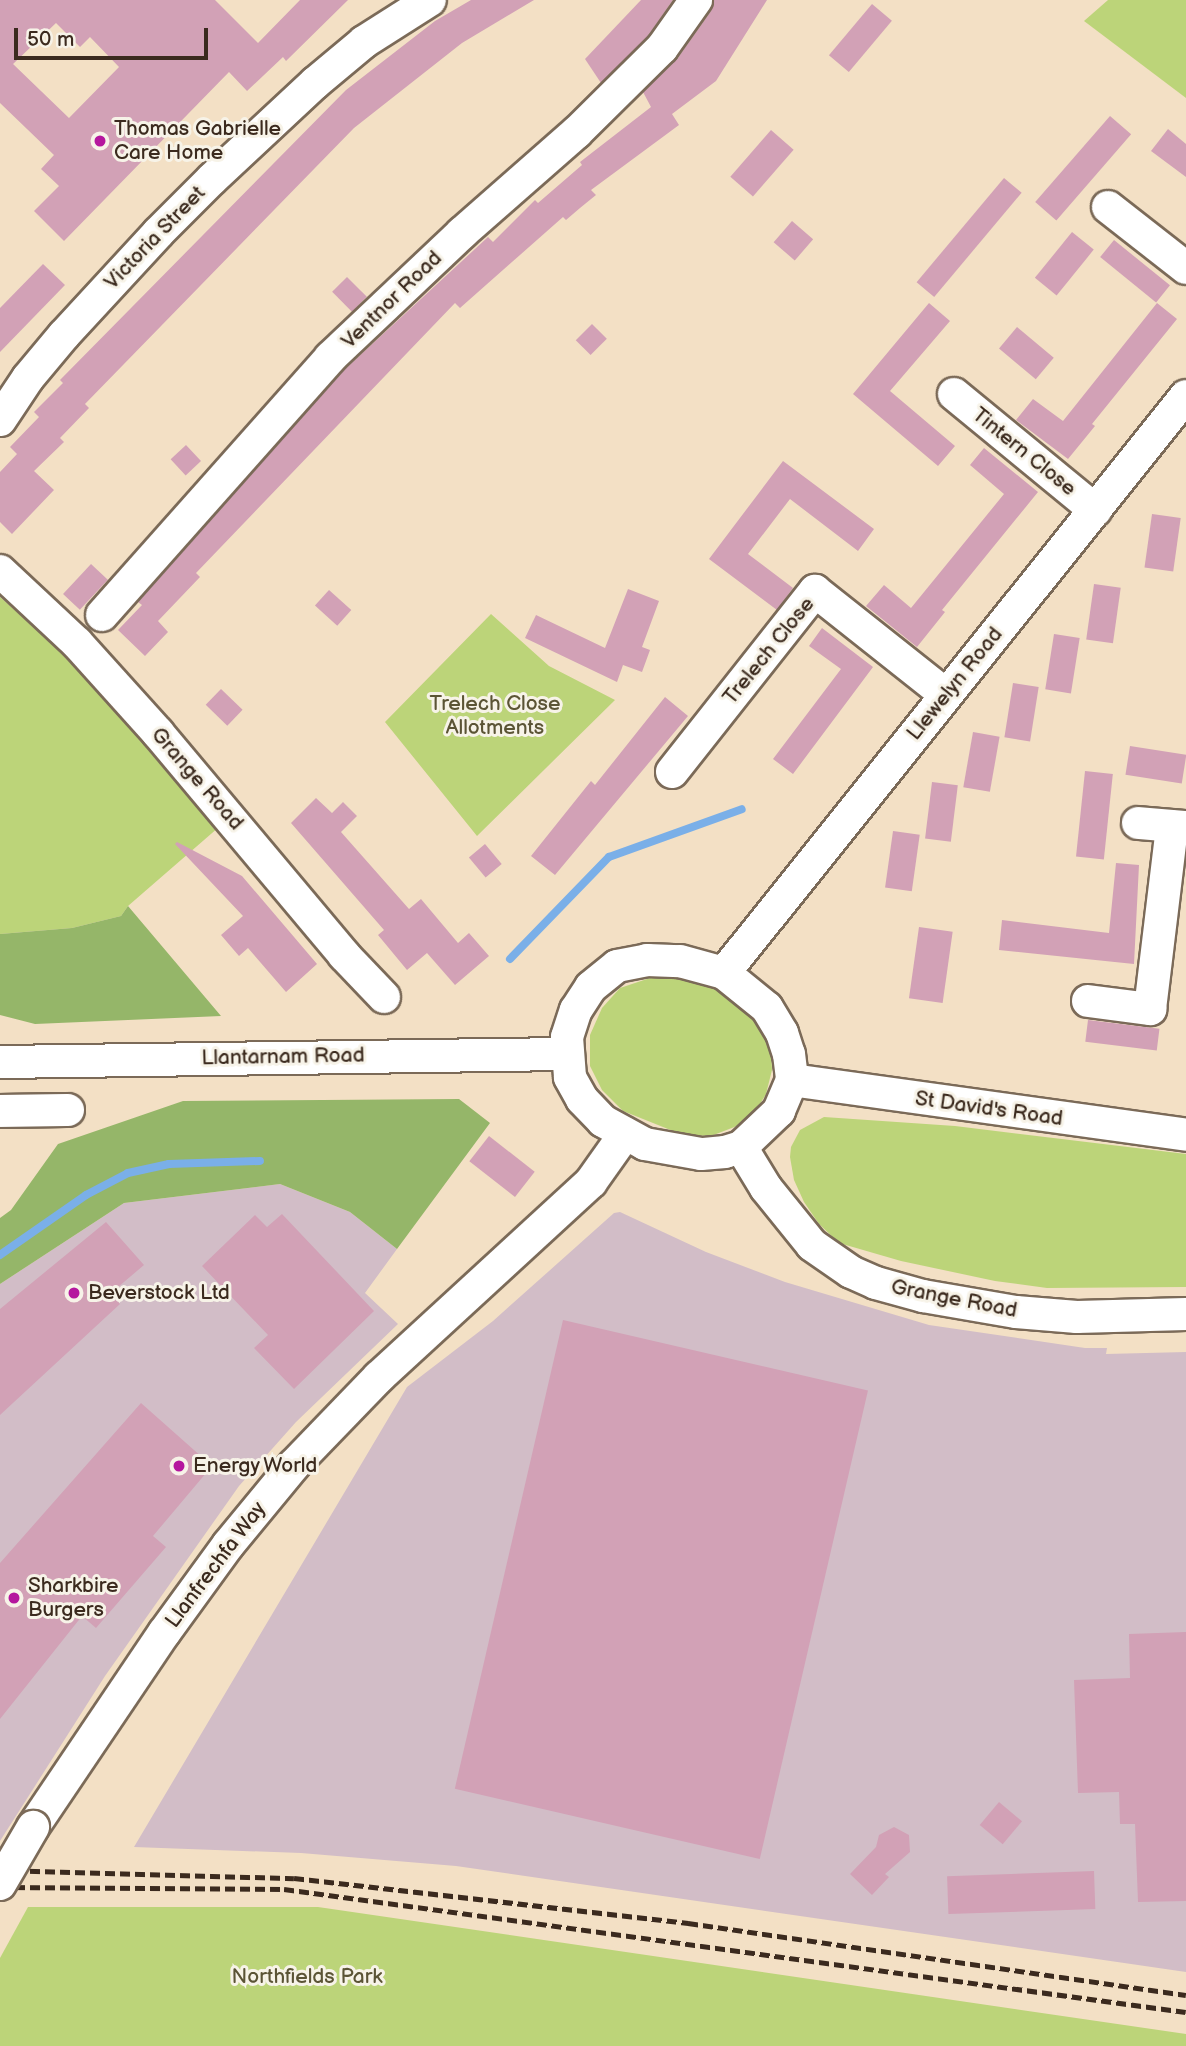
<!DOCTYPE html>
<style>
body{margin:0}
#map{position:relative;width:1186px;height:2046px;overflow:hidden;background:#f3e0c5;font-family:"Balsamiq Sans",sans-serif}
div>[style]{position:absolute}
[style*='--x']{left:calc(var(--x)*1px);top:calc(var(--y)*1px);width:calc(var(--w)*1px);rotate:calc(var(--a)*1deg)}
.industrial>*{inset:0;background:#d2bdc7}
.green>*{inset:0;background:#bcd479}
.forest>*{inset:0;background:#95b669}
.stream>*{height:8px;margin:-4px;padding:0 4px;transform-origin:4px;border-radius:4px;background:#7aafe8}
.building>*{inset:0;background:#d2a1b6;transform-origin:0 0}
.roads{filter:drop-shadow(2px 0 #7b6a58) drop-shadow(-2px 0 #7b6a58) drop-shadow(0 2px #7b6a58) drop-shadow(0 -2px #7b6a58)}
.minor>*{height:32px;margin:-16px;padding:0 16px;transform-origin:16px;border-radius:16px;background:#fff}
.rail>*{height:5px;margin-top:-2.5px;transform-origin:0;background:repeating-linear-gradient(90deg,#3b2a1e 0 10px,transparent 0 15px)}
.bridges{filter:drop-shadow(2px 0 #7b6a58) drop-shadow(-2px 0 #7b6a58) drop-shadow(0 2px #7b6a58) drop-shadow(0 -2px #7b6a58)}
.minor-bridge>*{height:32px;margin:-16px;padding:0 16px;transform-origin:16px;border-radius:16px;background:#fff}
.dots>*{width:19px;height:19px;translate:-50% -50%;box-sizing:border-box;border:4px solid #f7f3e8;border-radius:50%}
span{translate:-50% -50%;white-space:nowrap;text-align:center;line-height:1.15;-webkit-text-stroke:6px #f7f3e8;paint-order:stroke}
.poi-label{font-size:21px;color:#3b2a1e}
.left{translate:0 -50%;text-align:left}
.street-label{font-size:21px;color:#3b2a1e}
.park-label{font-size:21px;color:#5b5435}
.scale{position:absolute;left:14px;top:28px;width:194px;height:32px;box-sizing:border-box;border:4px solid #3b2a1e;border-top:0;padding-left:9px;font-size:21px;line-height:24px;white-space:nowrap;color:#3b2a1e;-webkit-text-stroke:5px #f7f3e8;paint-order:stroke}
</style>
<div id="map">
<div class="industrial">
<div style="clip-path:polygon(280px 1184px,350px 1212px,397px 1249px,365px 1293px,398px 1324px,296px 1422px,239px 1486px,105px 1676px,0 1841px,0 1284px,124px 1203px)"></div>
<div style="clip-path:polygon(620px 1212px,706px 1252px,785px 1282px,929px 1325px,1085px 1348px,1107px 1348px,1106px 1354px,1186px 1352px,1186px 1972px,456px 1866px,301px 1853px,134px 1847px,407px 1387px,493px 1321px,614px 1213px)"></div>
</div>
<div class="green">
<div style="clip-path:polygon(1108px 0,1186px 0,1186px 98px,1084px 21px)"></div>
<div style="clip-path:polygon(0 597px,96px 682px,219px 827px,128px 906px,121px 916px,72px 928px,0 934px)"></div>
<div style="clip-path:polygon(491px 614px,549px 666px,615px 700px,477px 836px,385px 722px)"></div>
<div style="clip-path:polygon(679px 977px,715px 987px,735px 1000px,754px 1019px,771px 1044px,772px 1070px,766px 1094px,754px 1114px,737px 1126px,711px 1136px,683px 1135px,623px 1111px,602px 1090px,590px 1066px,590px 1035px,602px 1008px,620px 988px,650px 978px)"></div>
<div style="clip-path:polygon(824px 1117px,955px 1126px,1186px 1154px,1186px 1287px,1047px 1288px,995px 1281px,901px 1261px,839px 1243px,819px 1224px,804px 1202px,794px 1180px,790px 1157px,791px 1147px,800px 1130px)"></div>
<div style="clip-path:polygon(28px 1907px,318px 1907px,1186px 2034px,1186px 2046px,0 2046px,0 1958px)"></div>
</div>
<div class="forest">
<div style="clip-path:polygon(128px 906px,221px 1016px,35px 1024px,0 1015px,0 934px,72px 928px,121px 916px)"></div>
<div style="clip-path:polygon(459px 1099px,490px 1123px,397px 1249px,350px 1212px,280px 1184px,124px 1203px,0 1284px,0 1218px,11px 1210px,58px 1144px,183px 1101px)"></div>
</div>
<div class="stream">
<div style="--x:510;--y:959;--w:142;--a:-45.9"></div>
<div style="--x:609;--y:857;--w:141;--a:-19.8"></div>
<div style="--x:0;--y:1255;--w:105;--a:-34.9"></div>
<div style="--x:86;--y:1195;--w:47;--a:-27.6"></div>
<div style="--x:128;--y:1173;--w:42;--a:-12.4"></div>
<div style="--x:169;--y:1164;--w:91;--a:-1.9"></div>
</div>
<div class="building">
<div style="clip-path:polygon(evenodd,0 0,215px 0,258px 43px,300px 0,348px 0,286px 61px,283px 57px,247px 91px,229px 72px,64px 241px,34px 211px,59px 186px,41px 169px,54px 155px,0 103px,0 0,56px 23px,80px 47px,90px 37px,119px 67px,69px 118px,13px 64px,56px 23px)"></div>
<div style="clip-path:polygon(471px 0,534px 0,462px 43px,354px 128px,85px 404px,89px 408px,60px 438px,64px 442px,34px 471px,54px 490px,12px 534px,0 522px,0 472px,17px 454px,10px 447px,39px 417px,34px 412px,63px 383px,60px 380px,346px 90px,435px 21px)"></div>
<div style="clip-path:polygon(641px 0,673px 0,648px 36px,601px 83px,585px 59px)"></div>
<div style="clip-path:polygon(714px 0,767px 0,716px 81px,672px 114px,679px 125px,591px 190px,596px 195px,580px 208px,566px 220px,563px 217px,460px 308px,455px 303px,196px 573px,200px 577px,158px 621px,168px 632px,145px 656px,118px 630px,142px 605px,138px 602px,343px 371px,488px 237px,493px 242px,535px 200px,538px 203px,582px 165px,580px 162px,651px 107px,643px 92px,677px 59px,711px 11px)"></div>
<div style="left:872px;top:4px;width:26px;height:67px;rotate:40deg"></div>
<div style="left:1110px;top:116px;width:28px;height:114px;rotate:41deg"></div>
<div style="clip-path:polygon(1168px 129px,1186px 144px,1186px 177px,1151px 151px)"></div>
<div style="left:771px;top:130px;width:30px;height:62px;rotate:41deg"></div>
<div style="left:1004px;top:178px;width:23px;height:136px;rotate:40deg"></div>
<div style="left:792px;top:221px;width:28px;height:28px;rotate:41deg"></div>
<div style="left:1072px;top:232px;width:28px;height:59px;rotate:39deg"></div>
<div style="left:1114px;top:240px;width:72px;height:22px;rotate:39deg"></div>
<div style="clip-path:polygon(43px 264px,65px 285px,0 352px,0 308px)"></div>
<div style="left:347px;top:277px;width:28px;height:21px;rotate:45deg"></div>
<div style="clip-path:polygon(929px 303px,950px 321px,890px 391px,955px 446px,938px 466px,853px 394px)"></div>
<div style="clip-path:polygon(1157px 303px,1177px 319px,1092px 424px,1095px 426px,1068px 459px,1016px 420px,1033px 399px,1063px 421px)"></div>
<div style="left:592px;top:324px;width:21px;height:23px;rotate:45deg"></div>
<div style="left:1017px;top:327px;width:48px;height:28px;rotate:40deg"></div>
<div style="left:186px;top:445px;width:22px;height:21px;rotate:47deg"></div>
<div style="clip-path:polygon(984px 448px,1038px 492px,942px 610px,945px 612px,917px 647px,866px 606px,884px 585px,911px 608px,1004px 494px,970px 465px)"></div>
<div style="clip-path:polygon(783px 461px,874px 529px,858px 551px,790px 499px,748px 554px,793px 588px,777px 610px,709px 559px)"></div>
<div style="left:1152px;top:514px;width:29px;height:54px;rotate:8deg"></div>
<div style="left:91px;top:564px;width:23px;height:41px;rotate:43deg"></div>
<div style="left:1094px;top:584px;width:27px;height:56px;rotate:8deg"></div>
<div style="clip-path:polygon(628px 589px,659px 601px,642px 647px,650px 650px,642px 672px,623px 665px,617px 682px,525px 638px,536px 615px,605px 648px)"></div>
<div style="left:329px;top:590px;width:30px;height:21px;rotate:42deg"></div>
<div style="clip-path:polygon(822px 628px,873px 667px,793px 774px,773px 759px,841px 669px,809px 646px)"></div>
<div style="left:1054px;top:634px;width:26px;height:56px;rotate:9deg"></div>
<div style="left:1013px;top:683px;width:26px;height:55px;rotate:9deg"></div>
<div style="left:221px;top:689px;width:30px;height:22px;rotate:44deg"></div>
<div style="clip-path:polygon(665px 697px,688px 716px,555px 875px,531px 856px,591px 781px,595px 785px)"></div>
<div style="left:973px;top:732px;width:27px;height:56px;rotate:10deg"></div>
<div style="left:1130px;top:746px;width:57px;height:29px;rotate:9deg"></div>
<div style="left:1085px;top:771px;width:28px;height:86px;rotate:6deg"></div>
<div style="left:932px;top:782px;width:26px;height:57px;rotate:7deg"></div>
<div style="clip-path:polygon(316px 798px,332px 813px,343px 802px,357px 816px,341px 832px,409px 909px,421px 899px,458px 943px,469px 933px,489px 956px,455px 985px,427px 953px,407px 970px,378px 935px,384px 930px,291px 823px)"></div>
<div style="left:893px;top:831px;width:27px;height:57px;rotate:8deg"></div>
<div style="clip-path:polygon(177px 842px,242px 876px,317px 964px,286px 992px,248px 948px,239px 956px,221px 935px,243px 916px,175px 844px)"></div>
<div style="left:485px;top:844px;width:26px;height:21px;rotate:50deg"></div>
<div style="clip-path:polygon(1116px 863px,1139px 865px,1134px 964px,999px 950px,1002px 920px,1109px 933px)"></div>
<div style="left:919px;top:927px;width:34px;height:72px;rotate:8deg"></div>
<div style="left:1088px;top:1020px;width:72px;height:22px;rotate:7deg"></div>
<div style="left:489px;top:1136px;width:58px;height:32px;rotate:38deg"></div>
<div style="clip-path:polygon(282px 1214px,374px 1311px,294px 1389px,254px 1348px,268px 1335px,202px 1266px,255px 1215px,267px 1227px)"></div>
<div style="clip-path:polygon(106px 1222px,144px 1265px,111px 1293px,120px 1304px,0 1415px,0 1309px)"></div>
<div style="left:563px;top:1320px;width:313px;height:481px;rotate:13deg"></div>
<div style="clip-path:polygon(141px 1403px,212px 1466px,153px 1536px,166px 1547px,96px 1628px,82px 1616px,0 1719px,0 1563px)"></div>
<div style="clip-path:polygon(1186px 1632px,1186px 1901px,1138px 1902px,1135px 1824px,1120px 1824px,1119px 1792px,1078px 1793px,1074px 1680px,1130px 1678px,1129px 1634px)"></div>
<div style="left:999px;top:1802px;width:30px;height:30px;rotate:40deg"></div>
<div style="clip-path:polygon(894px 1827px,909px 1835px,910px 1852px,885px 1874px,889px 1877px,872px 1895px,850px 1874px,876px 1847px,879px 1835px)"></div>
<div style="left:1094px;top:1871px;width:38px;height:147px;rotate:88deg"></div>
</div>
<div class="roads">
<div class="minor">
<div style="--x:1108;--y:207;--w:99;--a:38"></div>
<div style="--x:954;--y:394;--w:183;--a:39.4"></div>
<div style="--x:0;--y:420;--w:50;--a:-56.3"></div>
<div style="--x:28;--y:378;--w:56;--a:-50.1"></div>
<div style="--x:64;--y:335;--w:139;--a:-47.3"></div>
<div style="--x:158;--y:233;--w:76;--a:-45"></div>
<div style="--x:212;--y:179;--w:141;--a:-43"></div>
<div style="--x:315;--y:83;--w:64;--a:-39.9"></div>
<div style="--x:364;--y:42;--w:78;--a:-32.5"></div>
<div style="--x:0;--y:571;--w:105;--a:43.1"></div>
<div style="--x:77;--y:643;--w:121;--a:48"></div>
<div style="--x:158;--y:733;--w:290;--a:50"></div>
<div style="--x:344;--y:955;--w:58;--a:46.4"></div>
<div style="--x:102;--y:615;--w:344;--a:-48.4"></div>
<div style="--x:330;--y:358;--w:182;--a:-43.4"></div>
<div style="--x:462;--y:233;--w:152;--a:-41.3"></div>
<div style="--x:576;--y:133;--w:121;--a:-44.7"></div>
<div style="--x:662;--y:48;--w:59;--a:-54.7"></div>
<div style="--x:672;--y:772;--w:231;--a:-51.7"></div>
<div style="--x:815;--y:591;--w:167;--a:38.4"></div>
<div style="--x:1138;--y:823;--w:48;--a:4.8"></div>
<div style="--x:647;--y:960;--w:33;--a:2"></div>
<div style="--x:680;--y:961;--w:46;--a:15.3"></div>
<div style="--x:724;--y:973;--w:55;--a:39.1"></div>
<div style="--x:767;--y:1008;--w:29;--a:59"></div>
<div style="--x:782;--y:1033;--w:22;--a:72"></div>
<div style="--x:789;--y:1054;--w:26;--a:83"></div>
<div style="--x:792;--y:1080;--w:34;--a:113"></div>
<div style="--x:779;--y:1111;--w:52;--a:136.5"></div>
<div style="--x:741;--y:1147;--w:17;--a:163"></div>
<div style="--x:725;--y:1152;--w:24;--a:175"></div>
<div style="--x:701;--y:1154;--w:57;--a:-169.9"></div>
<div style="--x:645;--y:1144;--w:48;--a:-151.3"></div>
<div style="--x:603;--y:1121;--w:30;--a:-134"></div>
<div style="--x:582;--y:1099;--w:25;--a:-119"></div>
<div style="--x:570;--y:1077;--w:40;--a:-94.3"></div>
<div style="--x:567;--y:1037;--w:28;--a:-72"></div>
<div style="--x:576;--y:1010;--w:27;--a:-57"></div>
<div style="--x:591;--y:987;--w:33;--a:-39"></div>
<div style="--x:617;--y:966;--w:31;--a:-11"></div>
<div style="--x:724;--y:973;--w:739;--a:-51.32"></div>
<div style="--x:1088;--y:1001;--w:63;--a:7.4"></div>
<div style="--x:1150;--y:1009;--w:184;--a:-83.1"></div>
<div style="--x:0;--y:1062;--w:567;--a:-0.81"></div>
<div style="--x:792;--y:1080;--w:398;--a:7.9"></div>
<div style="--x:0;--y:1111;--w:68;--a:-0.8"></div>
<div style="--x:741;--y:1147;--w:48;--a:58.6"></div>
<div style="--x:766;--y:1188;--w:73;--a:51.1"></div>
<div style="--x:812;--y:1245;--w:47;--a:34.7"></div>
<div style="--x:851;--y:1272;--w:27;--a:24"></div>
<div style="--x:876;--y:1283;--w:49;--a:15.5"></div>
<div style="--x:923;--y:1296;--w:94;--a:9.8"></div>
<div style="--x:1016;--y:1312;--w:61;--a:4.7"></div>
<div style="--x:1077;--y:1317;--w:109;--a:-1.6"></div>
<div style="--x:33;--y:1827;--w:234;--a:-56"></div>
<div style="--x:164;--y:1633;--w:109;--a:-54"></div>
<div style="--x:228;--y:1545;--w:104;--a:-50.5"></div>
<div style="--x:294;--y:1465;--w:122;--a:-46"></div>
<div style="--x:379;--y:1377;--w:288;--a:-42.6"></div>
<div style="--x:591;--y:1182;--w:59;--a:-54.7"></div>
</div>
</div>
<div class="rail">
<div style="--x:0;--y:1870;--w:294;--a:1.6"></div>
<div style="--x:294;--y:1878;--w:397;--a:6.5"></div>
<div style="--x:688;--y:1923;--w:503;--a:8.23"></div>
<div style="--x:0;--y:1887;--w:284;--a:0.4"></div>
<div style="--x:284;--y:1889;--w:910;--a:7.77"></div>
</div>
<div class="bridges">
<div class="minor-bridge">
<div style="--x:0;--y:1884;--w:66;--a:-59.9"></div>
</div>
</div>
<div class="dots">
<div style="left:100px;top:141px;background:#b5179e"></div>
<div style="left:74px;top:1293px;background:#b5179e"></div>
<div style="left:179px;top:1466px;background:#b5179e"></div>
<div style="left:14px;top:1598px;background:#b5179e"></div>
</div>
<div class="poi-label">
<span class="left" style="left:114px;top:141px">Thomas Gabrielle<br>Care Home</span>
<span class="left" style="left:88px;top:1293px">Beverstock Ltd</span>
<span class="left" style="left:193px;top:1466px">Energy World</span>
<span class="left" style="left:28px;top:1598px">Sharkbire<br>Burgers</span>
</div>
<div class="street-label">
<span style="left:155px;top:238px;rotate:-46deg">Victoria Street</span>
<span style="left:392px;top:300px;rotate:-44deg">Ventnor Road</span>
<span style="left:1024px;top:452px;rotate:39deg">Tintern Close</span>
<span style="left:769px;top:651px;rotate:-51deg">Trelech Close</span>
<span style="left:955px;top:684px;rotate:-51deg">Llewelyn Road</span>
<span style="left:197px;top:779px;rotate:49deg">Grange Road</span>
<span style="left:283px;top:1057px;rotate:-1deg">Llantarnam Road</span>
<span style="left:989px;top:1109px;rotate:8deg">St David's Road</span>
<span style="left:954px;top:1299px;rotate:11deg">Grange Road</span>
<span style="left:216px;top:1565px;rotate:-53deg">Llanfrechfa Way</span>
</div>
<div class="park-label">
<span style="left:495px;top:716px">Trelech Close<br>Allotments</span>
<span style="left:307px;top:1977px">Northfields Park</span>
</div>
<div class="scale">50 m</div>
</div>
